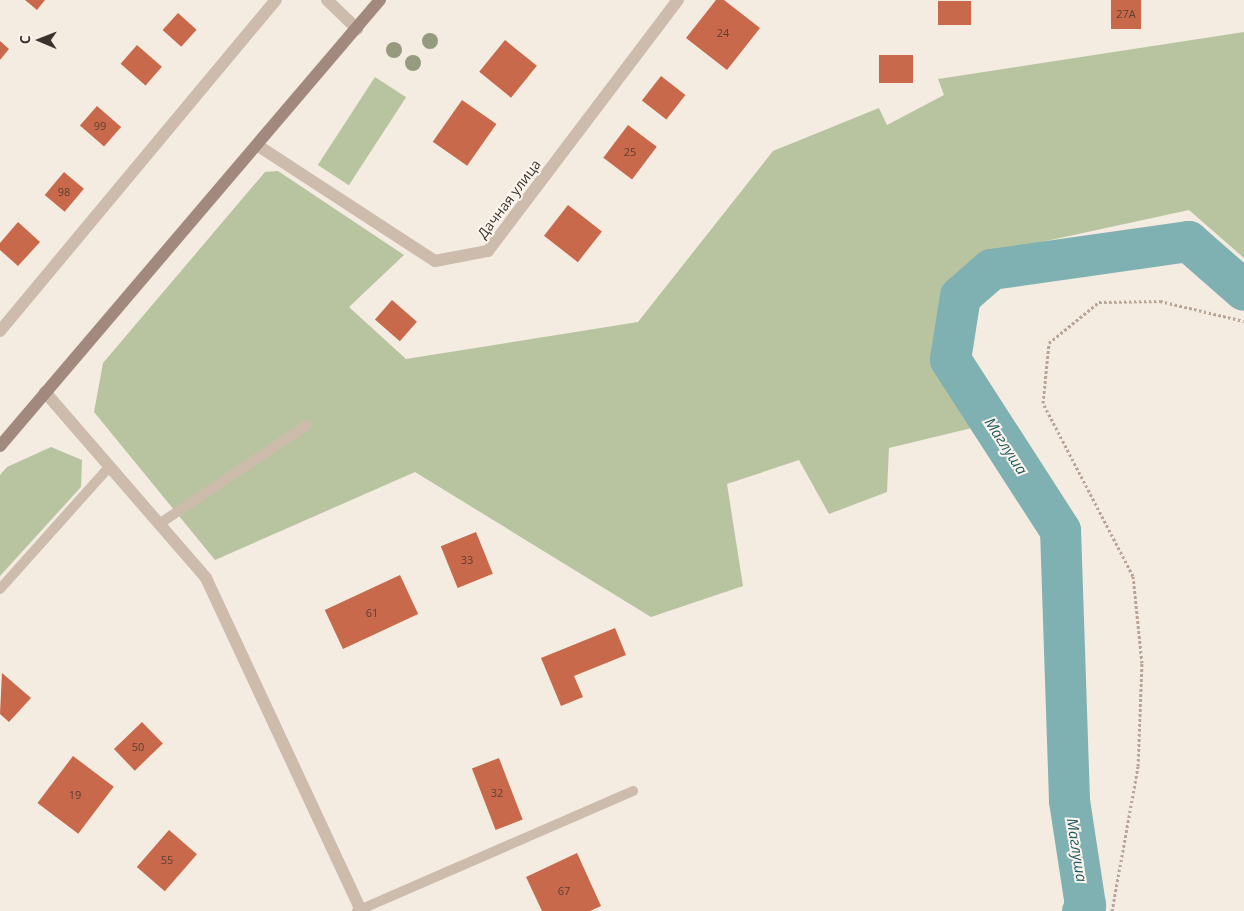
<!DOCTYPE html>
<meta charset="utf-8">
<style>
body{margin:0}
#map{position:relative;width:1244px;height:911px;overflow:hidden;background:#f4ebe1;font-family:"Open Sans",sans-serif}
div>[style]{position:absolute}
[style*='--x']{left:calc(var(--x)*1px);top:calc(var(--y)*1px);width:calc(var(--w)*1px);rotate:calc(var(--a)*1deg)}
.green>*{inset:0;background:#b8c4a0;transform-origin:0 0}
.river>*{height:41px;margin:-20.5px;padding:0 20.5px;transform-origin:20.5px;border-radius:20.5px;background:#7fb0b2}
.building>*{inset:0;background:#c8694b;transform-origin:0 0}
.path>*{height:3px;margin-top:-1.5px;transform-origin:0;background:repeating-linear-gradient(90deg,#b9a596 0 2.5px,transparent 0 5px)}
.lane>*{height:10px;margin:-5px;padding:0 5px;transform-origin:5px;border-radius:5px;background:#cdbbac}
.street>*{height:12px;margin:-6px;padding:0 6px;transform-origin:6px;border-radius:6px;background:#cdbbac}
.secondary>*{height:12px;margin:-6px;padding:0 6px;transform-origin:6px;border-radius:6px;background:#a18a7d}
.trees>*{width:16px;height:16px;margin:-8px;border-radius:50%;background:#969b7f}
span{translate:-50% -50%;white-space:nowrap;text-align:center;line-height:1.15;-webkit-text-stroke:4px #fbf5ee;paint-order:stroke}
.number-label{font-size:11px;color:#5e3e33}
.number-label span{-webkit-text-stroke-width:0}
.street-label{font-size:14px;color:#3b302b}
.water-label{font-size:15px;color:#1f5a5e;font-style:italic}
.north{position:absolute;left:15px;top:15px;width:50px;height:50px;-webkit-text-stroke:4px #fbf5ee;paint-order:stroke;rotate:271deg;font-size:14px;font-weight:700;line-height:20px;text-align:center;color:#3b302b}
.north::after{content:'';display:block;margin:auto;width:18px;height:22px;background:#3b302b;clip-path:polygon(50% 0,100% 100%,50% 72%,0 100%)}
</style>
<div id="map">
<div class="green">
<div style="clip-path:polygon(1244px 32px,1244px 258px,1189px 210px,990px 253px,944px 284px,935px 361px,976px 427px,889px 448px,887px 492px,829px 514px,799px 460px,727px 484px,743px 586px,651px 617px,415px 472px,215px 560px,94px 412px,103px 363px,265px 172px,278px 171px,404px 255px,349px 307px,406px 359px,638px 322px,773px 151px,879px 108px,887px 125px,944px 95px,938px 79px)"></div>
<div style="left:375px;top:77px;width:37px;height:105px;rotate:33deg"></div>
<div style="clip-path:polygon(51px 447px,82px 460px,81px 487px,0 576px,0 475px,7px 467px)"></div>
</div>
<div class="river">
<div style="--x:1082;--y:911;--w:7;--a:-63"></div>
<div style="--x:1085;--y:905;--w:106;--a:-98.7"></div>
<div style="--x:1069;--y:800;--w:270;--a:-91.9"></div>
<div style="--x:1060;--y:530;--w:203;--a:-122.8"></div>
<div style="--x:950;--y:359;--w:64;--a:-81"></div>
<div style="--x:960;--y:296;--w:41;--a:-41.1"></div>
<div style="--x:991;--y:269;--w:199;--a:-8.1"></div>
<div style="--x:1188;--y:241;--w:74;--a:41.2"></div>
</div>
<div class="building">
<div style="clip-path:polygon(25px 0,45px 0,37px 10px)"></div>
<div style="clip-path:polygon(716px 0,724px 0,760px 28px,727px 70px,686px 38px)"></div>
<div style="left:1111px;top:0;width:30px;height:29px"></div>
<div style="left:971px;top:1px;width:24px;height:33px;rotate:90deg"></div>
<div style="left:178px;top:13px;width:25px;height:23px;rotate:42deg"></div>
<div style="left:505px;top:40px;width:41px;height:41px;rotate:39deg"></div>
<div style="clip-path:polygon(0 41px,9px 49px,0 60px)"></div>
<div style="left:137px;top:45px;width:33px;height:25px;rotate:41deg"></div>
<div style="left:913px;top:55px;width:28px;height:34px;rotate:90deg"></div>
<div style="left:661px;top:76px;width:31px;height:31px;rotate:38deg"></div>
<div style="left:462px;top:100px;width:42px;height:51px;rotate:35deg"></div>
<div style="left:97px;top:106px;width:32px;height:26px;rotate:41deg"></div>
<div style="left:628px;top:125px;width:36px;height:41px;rotate:37deg"></div>
<div style="left:64px;top:172px;width:26px;height:30px;rotate:40deg"></div>
<div style="left:568px;top:205px;width:43px;height:39px;rotate:38deg"></div>
<div style="clip-path:polygon(18px 222px,40px 242px,18px 266px,0 250px,0 243px)"></div>
<div style="left:392px;top:300px;width:33px;height:26px;rotate:41deg"></div>
<div style="left:476px;top:532px;width:45px;height:38px;rotate:68deg"></div>
<div style="left:400px;top:575px;width:43px;height:83px;rotate:65deg"></div>
<div style="clip-path:polygon(615px 628px,626px 655px,574px 676px,583px 697px,561px 706px,541px 658px)"></div>
<div style="clip-path:polygon(2px 673px,31px 698px,9px 722px,0 714px)"></div>
<div style="left:142px;top:722px;width:30px;height:39px;rotate:46deg"></div>
<div style="left:73px;top:756px;width:51px;height:59px;rotate:37deg"></div>
<div style="left:499px;top:758px;width:66px;height:29px;rotate:69deg"></div>
<div style="left:169px;top:830px;width:37px;height:49px;rotate:41deg"></div>
<div style="clip-path:polygon(577px 853px,601px 906px,590px 911px,542px 911px,526px 877px)"></div>
</div>
<div class="path">
<div style="--x:1112;--y:911;--w:147;--a:-79.8"></div>
<div style="--x:1138;--y:766;--w:103;--a:-87.8"></div>
<div style="--x:1142;--y:663;--w:87;--a:-95.9"></div>
<div style="--x:1133;--y:576;--w:195;--a:-117.5"></div>
<div style="--x:1043;--y:403;--w:60;--a:-84.3"></div>
<div style="--x:1049;--y:343;--w:65;--a:-39.4"></div>
<div style="--x:1099;--y:302;--w:61;--a:-0.9"></div>
<div style="--x:1160;--y:301;--w:86;--a:13.4"></div>
</div>
<div class="lane">
<div style="--x:159;--y:524;--w:178;--a:-33.8"></div>
<div style="--x:0;--y:589;--w:164;--a:-48.2"></div>
<div style="--x:357;--y:911;--w:301;--a:-23.5"></div>
</div>
<div class="street">
<div style="--x:327;--y:0;--w:42;--a:44"></div>
<div style="--x:257;--y:145;--w:212;--a:33.1"></div>
<div style="--x:435;--y:261;--w:54;--a:-10.7"></div>
<div style="--x:488;--y:251;--w:315;--a:-52.9"></div>
<div style="--x:0;--y:331;--w:431;--a:-50.2"></div>
<div style="--x:45;--y:392;--w:246;--a:49.1"></div>
<div style="--x:206;--y:578;--w:367;--a:65"></div>
</div>
<div class="secondary">
<div style="--x:0;--y:446;--w:586;--a:-49.57"></div>
</div>
<div class="trees">
<div style="left:430px;top:41px"></div>
<div style="left:394px;top:50px"></div>
<div style="left:413px;top:63px"></div>
</div>
<div class="number-label">
<span style="left:1126px;top:14px">27А</span>
<span style="left:723px;top:33px">24</span>
<span style="left:100px;top:126px">99</span>
<span style="left:630px;top:152px">25</span>
<span style="left:64px;top:192px">98</span>
<span style="left:467px;top:560px">33</span>
<span style="left:372px;top:613px">61</span>
<span style="left:138px;top:747px">50</span>
<span style="left:497px;top:793px">32</span>
<span style="left:75px;top:795px">19</span>
<span style="left:167px;top:860px">55</span>
<span style="left:564px;top:891px">67</span>
</div>
<div class="street-label">
<span style="left:509px;top:199px;rotate:-53deg">Дачная улица</span>
</div>
<div class="water-label">
<span style="left:1006px;top:446px;rotate:57deg">Маглуша</span>
<span style="left:1077px;top:850px;rotate:81deg">Маглуша</span>
</div>
<div class="north">С</div>
</div>
